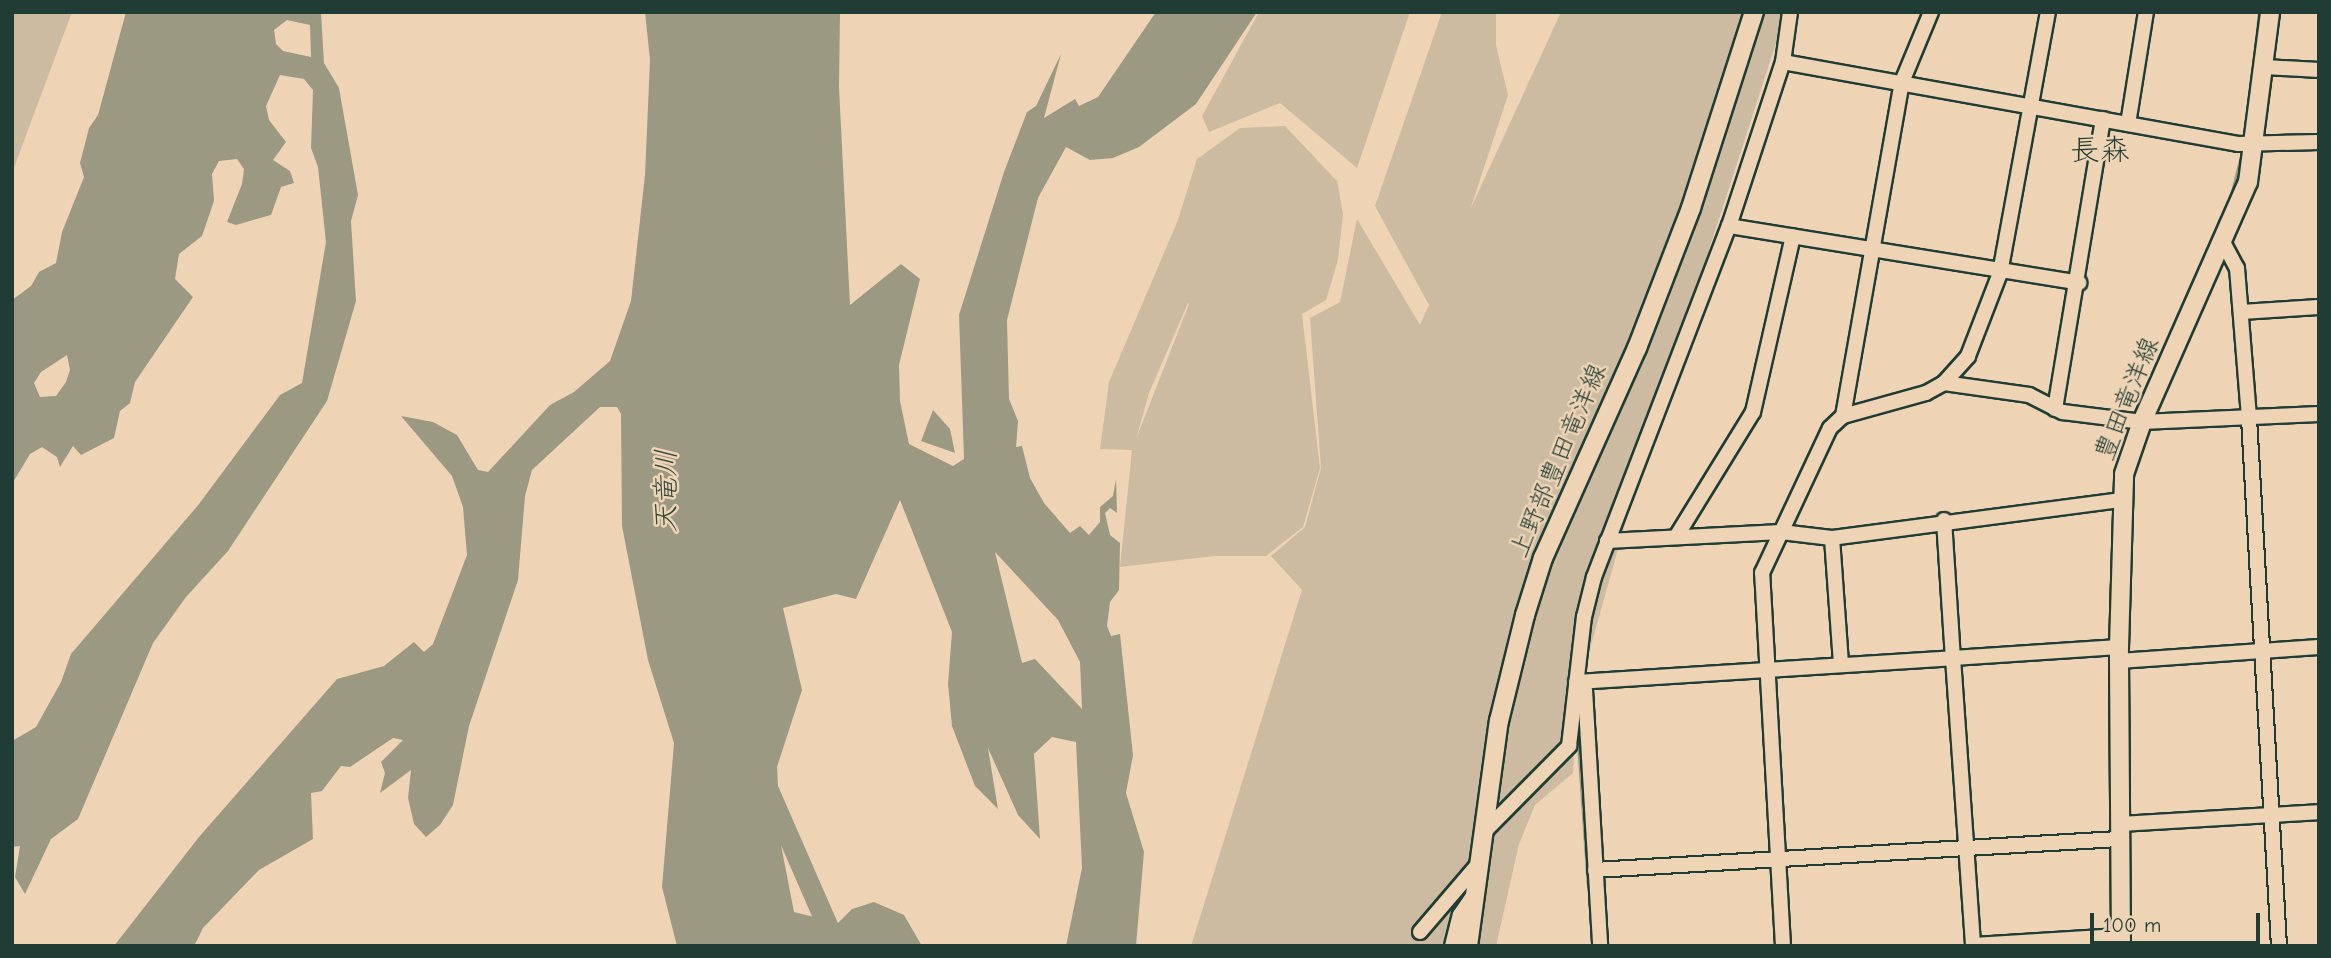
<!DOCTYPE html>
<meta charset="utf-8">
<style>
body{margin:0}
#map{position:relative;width:2331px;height:958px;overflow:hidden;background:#eed4b5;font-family:"Comic Neue","Klee One",sans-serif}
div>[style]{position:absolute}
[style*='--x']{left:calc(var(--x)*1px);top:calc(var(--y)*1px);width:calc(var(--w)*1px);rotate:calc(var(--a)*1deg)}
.green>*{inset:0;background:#ccbba0}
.water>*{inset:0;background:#9c9982}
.stream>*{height:3.5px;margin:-1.75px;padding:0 1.75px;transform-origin:1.75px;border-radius:1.75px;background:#9c9982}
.river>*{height:21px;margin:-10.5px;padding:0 10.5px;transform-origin:10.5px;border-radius:10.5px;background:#9c9982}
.roads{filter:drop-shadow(2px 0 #1f3d34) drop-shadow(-2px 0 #1f3d34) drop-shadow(0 2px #1f3d34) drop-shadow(0 -2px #1f3d34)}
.minor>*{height:14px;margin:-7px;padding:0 7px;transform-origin:7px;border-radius:7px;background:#eed4b5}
.major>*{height:18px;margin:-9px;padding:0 9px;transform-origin:9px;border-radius:9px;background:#eed4b5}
span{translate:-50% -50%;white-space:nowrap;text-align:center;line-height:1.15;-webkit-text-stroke:5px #eed4b5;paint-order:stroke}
.street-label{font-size:26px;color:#1f3d34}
.water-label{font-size:28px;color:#324b40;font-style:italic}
.quarter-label{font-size:30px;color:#1f3d34}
.frame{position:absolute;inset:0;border:14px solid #1f3d34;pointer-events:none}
.scale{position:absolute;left:2090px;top:913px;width:170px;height:32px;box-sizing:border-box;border:4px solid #1f3d34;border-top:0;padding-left:9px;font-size:21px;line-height:24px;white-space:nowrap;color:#1f3d34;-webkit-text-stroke:5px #eed4b5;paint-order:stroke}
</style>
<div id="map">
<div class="green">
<div style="clip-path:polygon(12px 12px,72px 12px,12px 173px)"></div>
<div style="clip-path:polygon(1259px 12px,1410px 12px,1357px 168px,1280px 103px,1209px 132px,1202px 116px)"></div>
<div style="clip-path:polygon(1442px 12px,1496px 12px,1496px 45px,1508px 95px,1470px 210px,1561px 12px,1786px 12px,1658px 407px,1577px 695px,1573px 773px,1535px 805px,1519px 844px,1496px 946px,1191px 946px,1302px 590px,1271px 556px,1305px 527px,1321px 468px,1310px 318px,1340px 302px,1357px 219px,1420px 325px,1429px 305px,1375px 206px)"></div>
<div style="clip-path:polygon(evenodd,1285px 126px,1337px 181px,1343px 214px,1338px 260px,1326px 300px,1302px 314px,1320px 468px,1303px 527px,1266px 556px,1214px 556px,1120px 567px,1132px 450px,1100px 449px,1109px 382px,1178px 220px,1197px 159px,1240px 128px,1285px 126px,1188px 303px,1189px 304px,1136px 439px,1149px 393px,1188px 303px)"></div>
</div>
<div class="water">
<div style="clip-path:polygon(evenodd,126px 12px,321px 12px,324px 63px,339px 88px,358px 195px,351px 221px,356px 301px,327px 401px,228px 551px,186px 597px,153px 643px,78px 819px,51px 839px,25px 894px,15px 877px,20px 846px,12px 847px,12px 741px,36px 727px,61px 682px,71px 654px,199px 504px,280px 395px,302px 383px,326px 242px,318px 167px,311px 148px,313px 90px,304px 79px,280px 75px,266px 106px,269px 120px,286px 142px,273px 160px,290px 171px,294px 183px,281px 187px,271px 215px,236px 225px,227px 222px,242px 184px,244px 169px,237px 159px,219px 161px,212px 174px,214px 201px,202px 236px,179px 254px,175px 279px,193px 297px,135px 382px,130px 403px,120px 411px,114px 438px,81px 455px,73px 446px,60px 467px,57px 457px,42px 447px,30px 454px,12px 484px,12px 300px,31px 286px,39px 272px,56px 263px,62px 232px,84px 177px,80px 163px,89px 128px,98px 115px,126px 12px,287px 20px,310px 25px,311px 57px,283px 51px,276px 44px,274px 30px,287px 20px,126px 12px,67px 355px,70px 370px,66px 382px,56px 396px,40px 397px,34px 383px,41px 372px,67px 355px)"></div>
<div style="clip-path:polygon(evenodd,645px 12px,840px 12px,839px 87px,850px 305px,901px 264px,920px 279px,899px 365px,900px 401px,909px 444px,953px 466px,964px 459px,959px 315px,1004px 172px,1027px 112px,1036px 106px,1061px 54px,1044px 118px,1075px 99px,1079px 106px,1098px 97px,1156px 12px,1257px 12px,1196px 104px,1139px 147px,1113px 158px,1090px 160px,1066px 147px,1038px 198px,1007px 320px,1009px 399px,1018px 421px,1016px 447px,1022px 446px,1030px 478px,1044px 503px,1070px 533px,1080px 526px,1089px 535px,1100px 522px,1100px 507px,1113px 496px,1116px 479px,1117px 513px,1110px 508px,1105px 513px,1110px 535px,1120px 543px,1119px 590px,1110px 602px,1107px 626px,1111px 636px,1120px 634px,1133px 755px,1126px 793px,1144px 852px,1136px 946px,1066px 946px,1082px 868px,1076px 742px,1052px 737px,1034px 754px,1040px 839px,1018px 815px,988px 748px,998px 809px,975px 786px,952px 726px,948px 684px,952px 632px,900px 500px,856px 599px,836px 594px,783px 608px,802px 690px,777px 767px,781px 845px,794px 912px,838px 923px,852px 909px,874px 902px,904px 915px,922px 946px,677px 946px,662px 887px,674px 743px,648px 660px,622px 526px,621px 414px,617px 407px,600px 407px,532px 470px,525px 496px,518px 580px,469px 726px,453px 805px,440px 825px,426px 837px,414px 824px,408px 798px,411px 770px,380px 793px,385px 773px,381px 762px,403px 740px,393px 738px,350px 767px,341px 766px,322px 791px,311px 793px,313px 839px,259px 870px,203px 928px,194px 946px,114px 946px,199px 837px,337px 679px,384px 666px,414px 642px,424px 652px,433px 644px,467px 555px,463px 507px,452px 476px,401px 416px,433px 422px,457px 435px,478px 470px,488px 472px,550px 405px,574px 392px,610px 361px,631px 301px,645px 175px,650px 60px,645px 12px,995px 552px,1058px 620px,1080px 662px,1082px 709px,1035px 659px,1022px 663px,995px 552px)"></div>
<div style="clip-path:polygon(933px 410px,950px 429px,955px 453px,921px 441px)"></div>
</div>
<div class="stream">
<div style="--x:2255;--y:59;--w:47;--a:-83.9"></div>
<div style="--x:2231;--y:200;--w:49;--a:-75.7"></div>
<div style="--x:2142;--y:402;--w:157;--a:-66.4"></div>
<div style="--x:2128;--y:656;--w:48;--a:-88.8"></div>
<div style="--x:2128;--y:664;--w:157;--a:89.6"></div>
<div style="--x:1579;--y:736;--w:148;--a:86.1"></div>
<div style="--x:2129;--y:828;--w:118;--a:89.5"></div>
</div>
<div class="river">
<div style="--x:768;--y:790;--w:170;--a:66.4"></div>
</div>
<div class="roads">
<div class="minor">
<div style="--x:1783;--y:62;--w:462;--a:10.2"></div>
<div style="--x:2238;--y:144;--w:81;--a:-1.4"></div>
<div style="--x:2265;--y:67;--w:54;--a:3.2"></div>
<div style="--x:2128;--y:124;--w:113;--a:-80.9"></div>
<div style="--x:1729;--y:226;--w:355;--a:9.2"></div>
<div style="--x:2224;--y:244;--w:27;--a:62"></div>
<div style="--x:2237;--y:268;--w:150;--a:85.4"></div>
<div style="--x:2249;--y:418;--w:529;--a:86.75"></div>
<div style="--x:2241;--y:312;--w:78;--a:-3.7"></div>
<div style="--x:1944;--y:383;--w:86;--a:8"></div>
<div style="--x:2029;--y:395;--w:38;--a:27"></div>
<div style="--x:2063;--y:412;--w:80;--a:7.2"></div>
<div style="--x:2142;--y:422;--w:177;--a:-2.6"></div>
<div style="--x:2055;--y:409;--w:294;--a:-80.6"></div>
<div style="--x:1843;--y:416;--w:339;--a:-80"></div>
<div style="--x:1902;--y:82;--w:76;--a:-67.5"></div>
<div style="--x:1944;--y:520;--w:138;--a:86.3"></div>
<div style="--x:1953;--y:658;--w:166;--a:-3.8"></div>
<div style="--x:1676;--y:537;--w:147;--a:-58.4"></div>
<div style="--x:1753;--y:412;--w:180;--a:-77.2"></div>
<div style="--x:1832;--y:538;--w:127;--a:85.9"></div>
<div style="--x:1607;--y:541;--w:174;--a:-3"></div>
<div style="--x:1781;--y:532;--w:51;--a:6.7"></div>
<div style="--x:1832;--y:538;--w:291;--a:-7.5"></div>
<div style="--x:2119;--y:661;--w:200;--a:-4"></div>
<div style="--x:1576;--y:682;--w:378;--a:-3.6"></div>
<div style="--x:1953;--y:658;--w:289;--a:86"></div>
<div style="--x:1585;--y:690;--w:256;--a:86.6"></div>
<div style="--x:2119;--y:824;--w:200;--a:-3.4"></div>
<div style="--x:1487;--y:829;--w:117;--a:-45.3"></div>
<div style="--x:1569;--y:746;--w:130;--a:-83.4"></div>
<div style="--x:1584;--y:617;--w:41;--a:-76"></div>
<div style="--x:1594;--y:577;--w:376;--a:-69"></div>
<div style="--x:1729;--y:226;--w:173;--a:-71.8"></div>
<div style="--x:1783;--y:62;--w:50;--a:-82"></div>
<div style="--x:1595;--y:870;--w:525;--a:-3.39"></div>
<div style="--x:1420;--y:932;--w:92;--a:-49.4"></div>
<div style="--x:1973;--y:945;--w:147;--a:-3.5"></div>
<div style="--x:1452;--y:946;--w:32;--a:-76"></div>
<div style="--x:1460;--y:915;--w:27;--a:-56"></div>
<div style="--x:1783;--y:946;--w:374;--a:-93.2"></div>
<div style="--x:1762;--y:573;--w:160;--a:-64.9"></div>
<div style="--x:1830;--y:428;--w:18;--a:-43"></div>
<div style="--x:1843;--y:416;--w:86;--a:-15.5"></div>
<div style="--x:1926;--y:393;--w:21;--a:-29"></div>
<div style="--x:1944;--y:383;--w:36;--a:-48"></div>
<div style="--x:1968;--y:356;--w:89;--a:-68.9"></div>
<div style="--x:2000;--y:273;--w:265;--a:-79.6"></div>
</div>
<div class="major">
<div style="--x:1468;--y:946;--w:227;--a:-82.2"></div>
<div style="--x:1499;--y:721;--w:109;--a:-76.2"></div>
<div style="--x:1525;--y:615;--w:60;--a:-72.5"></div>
<div style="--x:1543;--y:558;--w:230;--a:-65.9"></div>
<div style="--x:1637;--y:348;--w:150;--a:-68.9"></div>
<div style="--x:1691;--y:208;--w:206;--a:-72.2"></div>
<div style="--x:2121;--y:946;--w:299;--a:-90.4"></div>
<div style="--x:2119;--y:647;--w:173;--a:-88.3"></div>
<div style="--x:2124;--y:474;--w:55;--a:-70.9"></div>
<div style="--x:2142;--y:422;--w:262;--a:-66.2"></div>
<div style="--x:2248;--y:182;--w:171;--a:-82.6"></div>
</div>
</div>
<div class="street-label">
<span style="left:2128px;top:399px;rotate:-68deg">豊田竜洋線</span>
<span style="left:1559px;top:461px;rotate:-67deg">上野部豊田竜洋線</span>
</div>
<div class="water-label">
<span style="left:666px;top:491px;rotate:-90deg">天竜川</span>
</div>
<div class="quarter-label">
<span style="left:2100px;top:151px">長森</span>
</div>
<div class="frame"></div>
<div class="scale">100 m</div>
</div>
